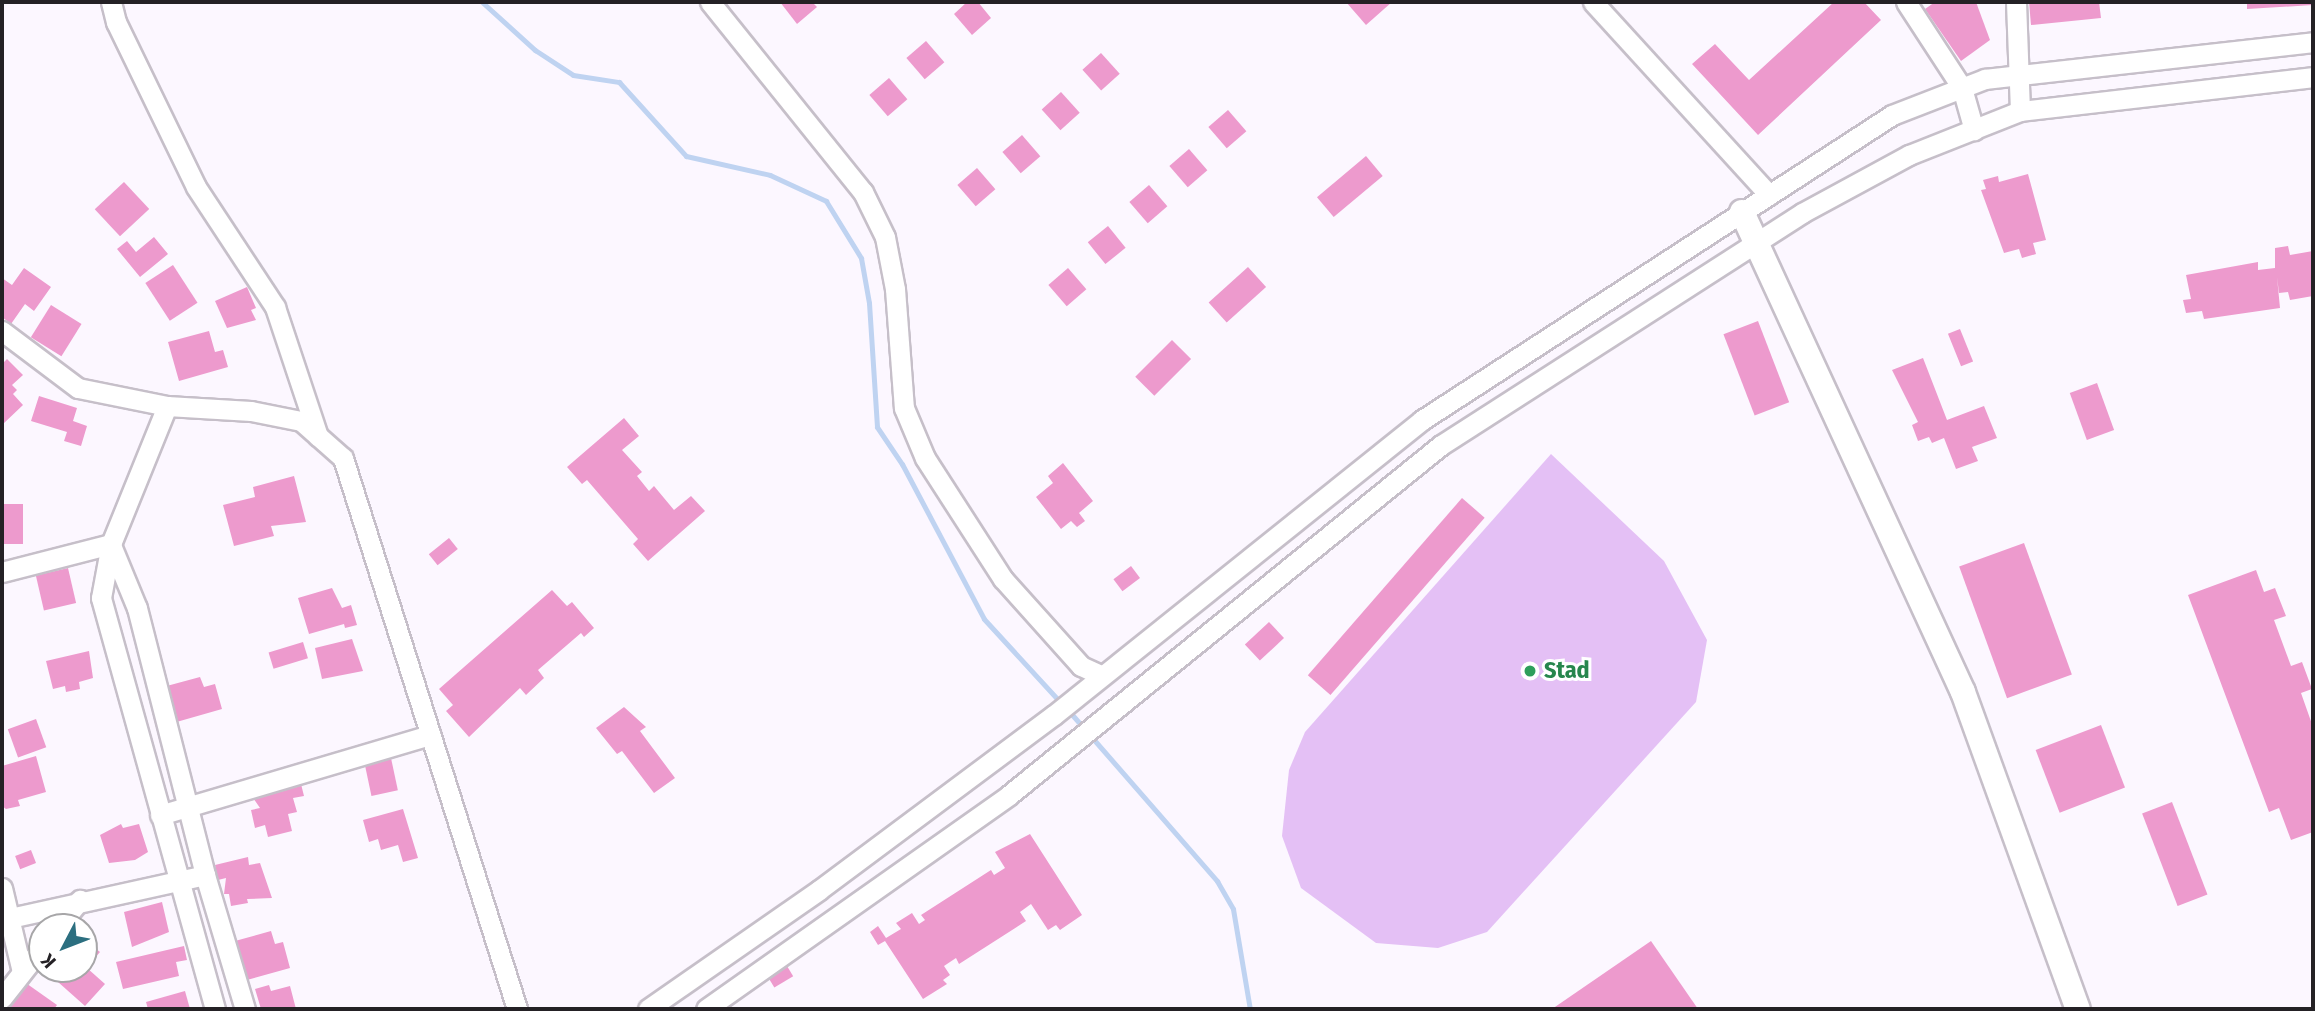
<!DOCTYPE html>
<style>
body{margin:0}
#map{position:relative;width:2315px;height:1011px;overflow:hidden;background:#fcf7ff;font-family:"Fira Sans Condensed",sans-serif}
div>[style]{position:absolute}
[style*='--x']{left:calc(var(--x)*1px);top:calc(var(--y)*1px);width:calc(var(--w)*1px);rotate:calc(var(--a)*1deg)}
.green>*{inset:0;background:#e4c0f5}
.stream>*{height:5px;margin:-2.5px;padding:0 2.5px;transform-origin:2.5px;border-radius:2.5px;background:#bfd3f1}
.building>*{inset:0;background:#ed9acd;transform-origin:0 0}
.roads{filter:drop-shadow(2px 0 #c6bfc9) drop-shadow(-2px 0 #c6bfc9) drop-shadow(0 2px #c6bfc9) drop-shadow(0 -2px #c6bfc9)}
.minor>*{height:19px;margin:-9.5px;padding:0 9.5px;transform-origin:9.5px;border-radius:9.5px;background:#fff}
.major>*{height:24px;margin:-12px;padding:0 12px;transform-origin:12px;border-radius:12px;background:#fff}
.dots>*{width:19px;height:19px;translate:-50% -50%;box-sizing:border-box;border:4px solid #fff;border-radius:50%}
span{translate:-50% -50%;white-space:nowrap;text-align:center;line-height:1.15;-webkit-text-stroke:6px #fff;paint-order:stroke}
.leisure-label{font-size:24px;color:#27864d;font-weight:700}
.left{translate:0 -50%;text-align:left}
.frame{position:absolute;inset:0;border:4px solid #242125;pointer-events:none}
.north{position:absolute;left:28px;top:913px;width:70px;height:70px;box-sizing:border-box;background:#fff;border:2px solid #a7a6a8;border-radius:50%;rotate:228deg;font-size:19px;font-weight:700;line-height:28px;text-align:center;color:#242125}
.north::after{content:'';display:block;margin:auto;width:24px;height:32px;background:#2c6f80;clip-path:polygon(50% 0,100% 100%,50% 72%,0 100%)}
</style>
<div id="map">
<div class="green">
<div style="clip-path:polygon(1551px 454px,1664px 561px,1707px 640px,1696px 702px,1487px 932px,1438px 948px,1376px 943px,1301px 888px,1282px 836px,1289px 770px,1305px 732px)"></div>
</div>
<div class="stream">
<div style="--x:482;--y:2;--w:72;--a:42.2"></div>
<div style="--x:535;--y:50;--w:45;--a:33.3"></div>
<div style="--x:573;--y:75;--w:47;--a:8.7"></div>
<div style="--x:619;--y:82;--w:100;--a:47.8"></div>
<div style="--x:686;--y:156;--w:86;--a:12.7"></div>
<div style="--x:770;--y:175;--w:62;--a:24.9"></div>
<div style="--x:826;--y:201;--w:67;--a:58.4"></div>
<div style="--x:861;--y:258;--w:46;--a:79.9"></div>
<div style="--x:869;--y:303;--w:124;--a:86.3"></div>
<div style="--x:877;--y:427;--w:45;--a:56"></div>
<div style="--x:902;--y:464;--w:175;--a:62.1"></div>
<div style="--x:984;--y:619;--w:114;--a:47.5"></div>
<div style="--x:1068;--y:710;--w:227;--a:48.9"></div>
<div style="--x:1217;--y:881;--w:32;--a:60"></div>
<div style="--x:1233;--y:909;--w:101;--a:80.4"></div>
</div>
<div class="building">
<div style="clip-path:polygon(780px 2px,812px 2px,817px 7px,797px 24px)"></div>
<div style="clip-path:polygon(967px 2px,978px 2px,991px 18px,972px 35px,954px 14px)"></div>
<div style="clip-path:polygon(1346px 2px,1392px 2px,1366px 25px)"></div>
<div style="clip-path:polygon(1834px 2px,1864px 2px,1881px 20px,1758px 135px,1692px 64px,1715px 44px,1749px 80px)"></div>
<div style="clip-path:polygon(1935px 2px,1976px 2px,1990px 40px,1961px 61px,1925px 9px)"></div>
<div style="clip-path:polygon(2029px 2px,2099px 2px,2101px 18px,2031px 25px)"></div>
<div style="clip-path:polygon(2247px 2px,2313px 2px,2313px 5px,2247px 9px)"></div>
<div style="left:926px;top:41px;width:28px;height:26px;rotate:49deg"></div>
<div style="left:1101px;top:53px;width:28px;height:25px;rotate:48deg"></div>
<div style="left:889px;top:78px;width:28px;height:26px;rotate:49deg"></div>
<div style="left:1061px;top:92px;width:28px;height:26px;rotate:48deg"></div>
<div style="left:1228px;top:110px;width:28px;height:26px;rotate:49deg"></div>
<div style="left:1022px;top:135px;width:28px;height:26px;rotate:49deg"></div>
<div style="left:1189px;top:149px;width:28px;height:26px;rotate:49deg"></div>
<div style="left:1366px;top:156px;width:26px;height:64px;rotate:50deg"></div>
<div style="left:977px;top:168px;width:28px;height:26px;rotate:49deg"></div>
<div style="clip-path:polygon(2028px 174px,2046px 240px,2033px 243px,2036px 254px,2022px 258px,2019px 249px,2004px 253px,1981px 190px,1986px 189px,1983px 180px,1998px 176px,1999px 182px)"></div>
<div style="left:124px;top:182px;width:37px;height:40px;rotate:47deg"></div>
<div style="left:1149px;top:185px;width:28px;height:26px;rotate:49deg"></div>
<div style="left:1108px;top:226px;width:28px;height:26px;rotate:51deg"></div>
<div style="clip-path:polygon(154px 237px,168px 254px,140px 277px,117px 249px,127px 241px,136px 252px)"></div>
<div style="clip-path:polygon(2288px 246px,2290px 255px,2313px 251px,2313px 296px,2290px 300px,2288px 292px,2279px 293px,2277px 277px,2280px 308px,2204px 319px,2202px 311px,2186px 313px,2183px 300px,2191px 299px,2186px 275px,2258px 262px,2258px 270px,2275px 268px,2275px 248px)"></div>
<div style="left:173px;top:265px;width:45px;height:33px;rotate:57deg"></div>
<div style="left:1248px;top:267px;width:27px;height:53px;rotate:48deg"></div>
<div style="clip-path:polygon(24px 268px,51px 287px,34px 311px,25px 304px,11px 324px,2px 317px,2px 278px,12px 285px)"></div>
<div style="left:1068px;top:268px;width:28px;height:26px;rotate:49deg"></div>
<div style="clip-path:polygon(247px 287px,256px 308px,251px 310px,256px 320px,227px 328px,215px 301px)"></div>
<div style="left:51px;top:305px;width:36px;height:38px;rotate:32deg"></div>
<div style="left:1758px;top:321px;width:87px;height:37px;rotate:69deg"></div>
<div style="left:1960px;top:329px;width:35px;height:13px;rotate:68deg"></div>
<div style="clip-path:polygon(209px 331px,215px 352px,223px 350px,228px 367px,179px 381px,168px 342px)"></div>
<div style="left:1172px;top:340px;width:27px;height:52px;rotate:45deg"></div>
<div style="clip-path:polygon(1923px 358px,1947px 420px,1984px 406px,1997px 438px,1972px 447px,1978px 461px,1956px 469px,1944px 438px,1932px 443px,1929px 437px,1918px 441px,1912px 425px,1918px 422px,1892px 370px)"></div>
<div style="clip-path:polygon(7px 359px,23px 375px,12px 385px,17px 390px,13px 394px,23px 405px,2px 425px,2px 364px)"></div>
<div style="left:2097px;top:383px;width:50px;height:29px;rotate:70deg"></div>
<div style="clip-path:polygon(39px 396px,77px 408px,73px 421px,87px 426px,81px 446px,64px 441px,67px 432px,31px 421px)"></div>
<div style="clip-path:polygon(624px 418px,639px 436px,622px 450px,642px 472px,637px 476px,649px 491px,654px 486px,674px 510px,691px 496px,705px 511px,648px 561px,633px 544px,638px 539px,587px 480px,582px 484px,567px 467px)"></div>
<div style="clip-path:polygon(1063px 463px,1093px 501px,1079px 513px,1085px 521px,1077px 527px,1071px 521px,1061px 529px,1036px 497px,1053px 483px,1048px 476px)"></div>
<div style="clip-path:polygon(294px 476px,306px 522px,271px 526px,274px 536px,234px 546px,223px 505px,255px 497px,253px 487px)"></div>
<div style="left:1462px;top:498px;width:30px;height:235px;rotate:41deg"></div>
<div style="left:23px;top:504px;width:40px;height:21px;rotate:90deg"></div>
<div style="left:449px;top:538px;width:14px;height:26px;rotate:51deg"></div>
<div style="left:2024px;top:543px;width:140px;height:69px;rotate:70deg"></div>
<div style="left:1131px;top:566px;width:15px;height:22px;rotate:53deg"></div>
<div style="left:68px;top:568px;width:36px;height:33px;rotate:77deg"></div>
<div style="clip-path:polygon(2256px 570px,2264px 592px,2275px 588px,2286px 616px,2274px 620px,2291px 666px,2302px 662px,2312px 689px,2301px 693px,2313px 727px,2313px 832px,2291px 840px,2279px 808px,2269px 812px,2188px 595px)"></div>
<div style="clip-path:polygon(332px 588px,342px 608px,351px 605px,357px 625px,345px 628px,344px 624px,309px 634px,298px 598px)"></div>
<div style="clip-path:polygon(552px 590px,567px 606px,572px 602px,594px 628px,584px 637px,581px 633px,538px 670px,544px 678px,526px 695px,520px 688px,469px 737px,446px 711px,453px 705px,439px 689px)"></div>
<div style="left:1269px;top:622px;width:22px;height:33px;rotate:47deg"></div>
<div style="clip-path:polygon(352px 639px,363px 671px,322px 679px,315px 648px)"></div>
<div style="left:303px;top:642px;width:17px;height:36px;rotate:73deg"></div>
<div style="clip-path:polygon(89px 651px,93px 678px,79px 682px,80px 689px,66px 692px,65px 686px,53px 689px,46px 661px)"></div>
<div style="clip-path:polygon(200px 677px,204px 687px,215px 684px,222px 709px,173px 723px,163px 687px)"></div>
<div style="clip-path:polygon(624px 707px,646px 727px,640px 731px,675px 778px,654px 793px,622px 751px,617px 754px,596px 728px)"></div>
<div style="left:36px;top:719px;width:30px;height:30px;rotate:70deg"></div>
<div style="left:2101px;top:725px;width:67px;height:70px;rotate:69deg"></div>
<div style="clip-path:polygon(36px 756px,46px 792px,18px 800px,20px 806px,6px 809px,2px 806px,2px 766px)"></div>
<div style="left:391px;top:758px;width:33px;height:27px;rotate:78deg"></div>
<div style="clip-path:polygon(300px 780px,304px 796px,293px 798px,297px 812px,288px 814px,292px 831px,268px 837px,265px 825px,255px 828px,251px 810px,260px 808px,251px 795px)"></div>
<div style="left:2172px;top:802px;width:99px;height:32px;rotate:69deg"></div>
<div style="clip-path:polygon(403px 809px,418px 858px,403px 862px,398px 845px,381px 850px,378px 839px,369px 842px,363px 820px)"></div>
<div style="clip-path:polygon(121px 824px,123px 828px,139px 824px,148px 852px,135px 860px,109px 863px,100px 835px)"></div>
<div style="clip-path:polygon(1030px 834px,1082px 915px,1060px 930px,1056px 925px,1048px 930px,1031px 904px,1020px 912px,1026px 921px,959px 964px,956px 958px,944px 966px,950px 975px,943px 980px,947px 984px,923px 999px,885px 941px,878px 945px,870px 932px,878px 926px,886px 938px,901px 929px,896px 923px,912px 913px,919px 924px,925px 920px,921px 915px,991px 870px,994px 875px,1005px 868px,995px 852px)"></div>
<div style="left:31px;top:850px;width:14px;height:17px;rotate:69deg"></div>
<div style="clip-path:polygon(248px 857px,249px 865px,260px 863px,272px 898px,247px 899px,248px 903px,231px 906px,229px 894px,224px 894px,226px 878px,218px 880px,215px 865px)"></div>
<div style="clip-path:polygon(162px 902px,169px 932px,132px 947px,124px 912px)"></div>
<div style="clip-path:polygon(271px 931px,275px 944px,283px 942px,290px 968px,247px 980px,235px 941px)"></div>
<div style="clip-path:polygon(84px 939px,100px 952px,94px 959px,87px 953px,84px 956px)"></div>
<div style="clip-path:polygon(1651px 941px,1698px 1009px,1552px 1009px)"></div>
<div style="clip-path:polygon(184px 946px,187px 960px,176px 962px,179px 976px,123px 989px,116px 962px)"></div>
<div style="clip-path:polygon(42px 956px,42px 969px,61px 969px,53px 980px,34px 965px)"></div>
<div style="left:787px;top:966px;width:12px;height:22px;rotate:59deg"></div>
<div style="clip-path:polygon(87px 968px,105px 984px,85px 1006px,58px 982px,70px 969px,81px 975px)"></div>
<div style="clip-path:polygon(23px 981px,57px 1005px,54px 1009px,5px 1007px)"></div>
<div style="clip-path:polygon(269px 985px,271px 991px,290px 986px,296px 1009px,261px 1009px,255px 989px)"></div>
<div style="clip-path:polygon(185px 991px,190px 1009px,148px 1009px,146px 1002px)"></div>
</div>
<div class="roads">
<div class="minor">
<div style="--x:111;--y:2;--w:21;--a:76"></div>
<div style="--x:116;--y:22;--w:183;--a:64.1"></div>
<div style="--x:196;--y:187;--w:144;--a:56.6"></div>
<div style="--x:275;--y:307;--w:136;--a:71.6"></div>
<div style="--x:710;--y:2;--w:244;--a:51.2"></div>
<div style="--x:863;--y:192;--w:50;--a:63.9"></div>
<div style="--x:885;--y:237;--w:53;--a:79.1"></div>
<div style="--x:895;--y:289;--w:119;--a:85.7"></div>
<div style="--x:904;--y:408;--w:54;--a:67.2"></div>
<div style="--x:925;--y:458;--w:144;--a:57.2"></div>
<div style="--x:1003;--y:579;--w:117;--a:48.1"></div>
<div style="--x:1081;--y:666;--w:23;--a:25"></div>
<div style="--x:1593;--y:2;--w:261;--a:47.6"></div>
<div style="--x:1906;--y:2;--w:103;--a:56.9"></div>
<div style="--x:1962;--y:88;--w:44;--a:74.1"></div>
<div style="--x:2016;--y:2;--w:109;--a:87.9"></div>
<div style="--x:2;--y:331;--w:95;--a:36.9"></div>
<div style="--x:78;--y:388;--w:91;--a:11.4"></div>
<div style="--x:167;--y:406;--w:84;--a:3.4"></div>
<div style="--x:251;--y:411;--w:51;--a:11.3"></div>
<div style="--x:301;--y:421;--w:56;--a:41.4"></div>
<div style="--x:343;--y:458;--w:578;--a:72.47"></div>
<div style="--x:167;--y:406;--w:149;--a:112.1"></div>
<div style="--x:111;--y:544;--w:55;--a:100.5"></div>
<div style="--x:101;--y:598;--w:427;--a:74.5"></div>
<div style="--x:111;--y:545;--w:68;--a:67.6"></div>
<div style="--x:137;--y:608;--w:276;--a:75.7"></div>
<div style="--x:205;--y:875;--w:140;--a:73.4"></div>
<div style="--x:2;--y:572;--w:113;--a:-14.4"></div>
<div style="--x:160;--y:815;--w:282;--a:-16.5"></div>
<div style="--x:2;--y:888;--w:86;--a:76.6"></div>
<div style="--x:10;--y:918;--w:200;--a:-12.4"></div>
<div style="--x:58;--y:927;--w:35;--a:-51"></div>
<div style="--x:2;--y:998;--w:65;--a:-51.9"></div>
<div style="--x:648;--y:1009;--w:208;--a:-34.8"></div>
<div style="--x:819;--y:890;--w:293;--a:-36.7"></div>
<div style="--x:1054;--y:715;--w:472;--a:-38.7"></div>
<div style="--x:1422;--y:420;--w:560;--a:-32.98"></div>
<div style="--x:1892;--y:115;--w:100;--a:-21.2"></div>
<div style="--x:1985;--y:79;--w:330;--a:-6.4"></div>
<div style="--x:706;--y:1009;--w:371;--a:-35.2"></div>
<div style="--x:1009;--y:795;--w:556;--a:-39.01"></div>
<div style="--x:1441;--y:445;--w:429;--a:-32.7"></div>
<div style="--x:1802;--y:213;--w:122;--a:-28.5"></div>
<div style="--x:1909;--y:155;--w:119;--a:-21.6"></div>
<div style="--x:2020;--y:111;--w:295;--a:-6.6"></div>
</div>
<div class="major">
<div style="--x:1742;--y:212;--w:528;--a:65.28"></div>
<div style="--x:1963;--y:692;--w:337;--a:70.1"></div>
</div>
</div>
<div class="dots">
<div style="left:1530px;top:671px;background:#2e9e5b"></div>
</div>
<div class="leisure-label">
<span class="left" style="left:1544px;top:671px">Stad</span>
</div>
<div class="frame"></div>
<div class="north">K</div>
</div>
